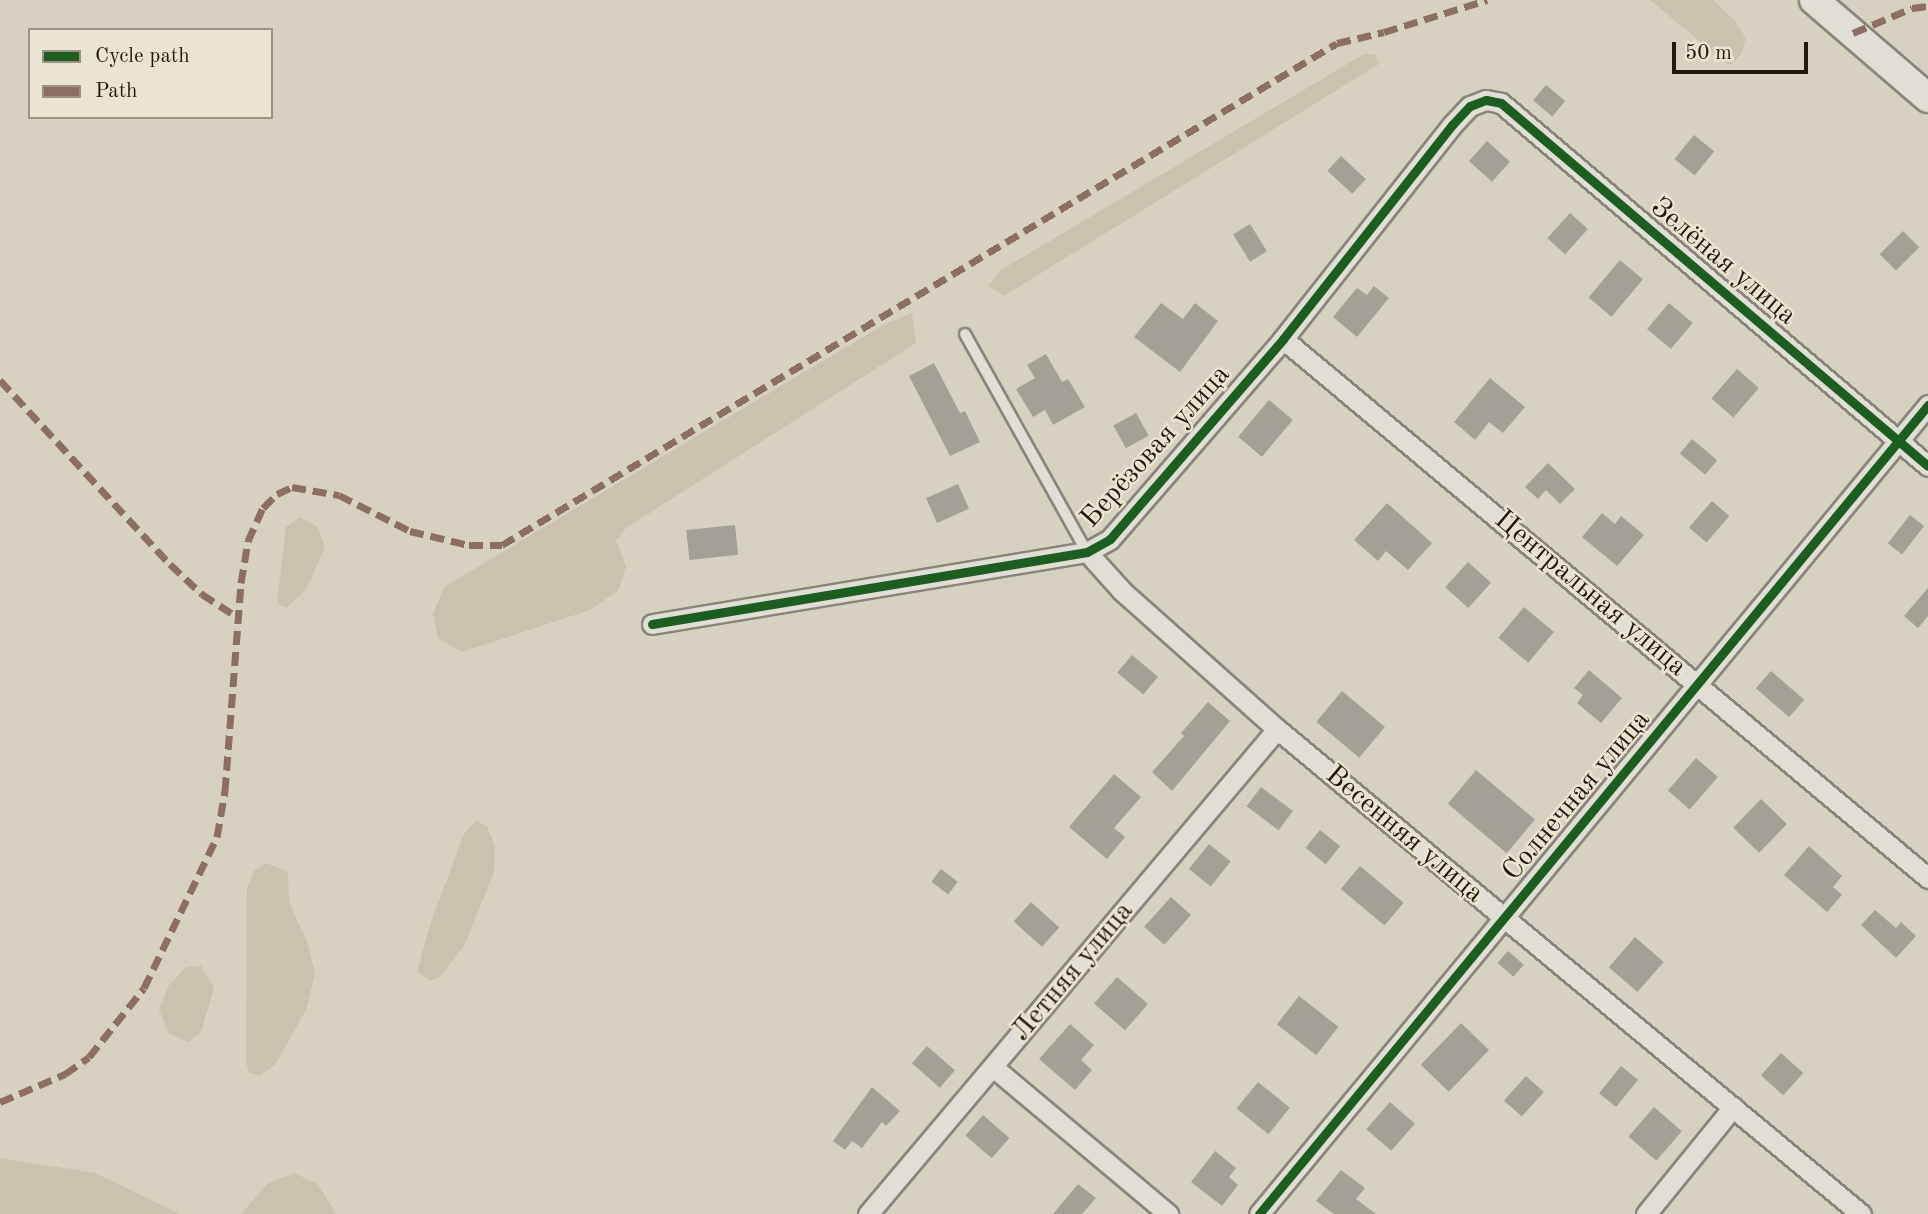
<!DOCTYPE html>
<meta charset="utf-8">
<style>
body{margin:0}
#map{position:relative;width:1928px;height:1214px;overflow:hidden;background:#d7d1c2;font-family:"Old Standard TT",serif}
div>[style]{position:absolute}
[style*='--x']{left:calc(var(--x)*1px);top:calc(var(--y)*1px);width:calc(var(--w)*1px);rotate:calc(var(--a)*1deg)}
.green>*{inset:0;background:#cac2ad}
.building>*{inset:0;background:#a4a095;transform-origin:0 0}
.roads{filter:drop-shadow(2px 0 #89857b) drop-shadow(-2px 0 #89857b) drop-shadow(0 2px #89857b) drop-shadow(0 -2px #89857b)}
.lane>*{height:10px;margin:-5px;padding:0 5px;transform-origin:5px;border-radius:5px;background:#e1ded6}
.street>*{height:19px;margin:-9.5px;padding:0 9.5px;transform-origin:9.5px;border-radius:9.5px;background:#e1ded6}
.secondary>*{height:28px;margin:-14px;padding:0 14px;transform-origin:14px;border-radius:14px;background:#e1ded6}
.quiet>*{height:7px;margin-top:-3.5px;transform-origin:0;background:repeating-linear-gradient(90deg,#8d6e63 0 14px,transparent 0 21px)}
.cycleway>*{height:9px;margin:-4.5px;padding:0 4.5px;transform-origin:4.5px;border-radius:4.5px;background:#1b5e20}
span{translate:-50% -50%;white-space:nowrap;text-align:center;line-height:1.15;-webkit-text-stroke:5px #ebe4d2;paint-order:stroke}
.street-label{font-size:28px;color:#21180e}
.legend{position:absolute;left:28px;top:28px;width:245px;height:91px;box-sizing:border-box;background:#ebe4d2;border:2px solid #9a9284;margin:0;padding:9px 12px;list-style:none;font-size:21px;color:#21180e}
.legend li{display:flex;align-items:center;gap:14px;height:35px}
.legend b{width:35px;border:2px solid #9a9284}
.scale{position:absolute;left:1672px;top:42px;width:136px;height:32px;box-sizing:border-box;border:4px solid #21180e;border-top:0;padding-left:9px;font-size:21px;line-height:24px;white-space:nowrap;color:#21180e;-webkit-text-stroke:5px #ebe4d2;paint-order:stroke}
</style>
<div id="map">
<div class="green">
<div style="clip-path:polygon(1650px 0,1713px 0,1734px 20px,1746px 38px,1741px 54px,1732px 64px,1727px 64px)"></div>
<div style="clip-path:polygon(1364px 54px,1375px 54px,1379px 64px,1004px 296px,988px 286px,1001px 270px)"></div>
<div style="clip-path:polygon(912px 313px,916px 343px,626px 528px,616px 540px,626px 566px,618px 591px,590px 610px,462px 652px,438px 638px,433px 614px,444px 587px,885px 324px)"></div>
<div style="clip-path:polygon(300px 517px,318px 527px,325px 547px,306px 590px,286px 608px,277px 603px,286px 527px)"></div>
<div style="clip-path:polygon(476px 821px,487px 826px,495px 847px,494px 872px,465px 944px,441px 976px,430px 981px,417px 971px,431px 922px,464px 834px)"></div>
<div style="clip-path:polygon(266px 863px,288px 872px,289px 902px,308px 944px,315px 974px,306px 1010px,275px 1065px,260px 1075px,249px 1073px,246px 1061px,247px 889px,254px 871px)"></div>
<div style="clip-path:polygon(201px 966px,214px 988px,201px 1032px,188px 1042px,169px 1034px,159px 1010px,169px 985px,186px 967px)"></div>
<div style="clip-path:polygon(0 1158px,95px 1173px,180px 1214px,0 1214px)"></div>
<div style="clip-path:polygon(294px 1173px,318px 1184px,336px 1214px,241px 1214px,267px 1184px)"></div>
</div>
<div class="building">
<div style="left:1546px;top:85px;width:25px;height:20px;rotate:40deg"></div>
<div style="left:1694px;top:135px;width:26px;height:31px;rotate:39deg"></div>
<div style="left:1487px;top:141px;width:31px;height:27px;rotate:42deg"></div>
<div style="left:1341px;top:156px;width:34px;height:20px;rotate:43deg"></div>
<div style="left:1570px;top:213px;width:24px;height:34px;rotate:42deg"></div>
<div style="left:1250px;top:224px;width:32px;height:20px;rotate:58deg"></div>
<div style="left:1903px;top:231px;width:23px;height:33px;rotate:45deg"></div>
<div style="left:1620px;top:260px;width:30px;height:49px;rotate:40deg"></div>
<div style="clip-path:polygon(1374px 286px,1389px 298px,1357px 337px,1333px 317px,1357px 288px,1367px 295px)"></div>
<div style="clip-path:polygon(1161px 303px,1183px 319px,1195px 303px,1218px 321px,1180px 372px,1134px 337px)"></div>
<div style="left:1669px;top:303px;width:31px;height:34px;rotate:40deg"></div>
<div style="clip-path:polygon(1046px 354px,1062px 382px,1068px 379px,1085px 407px,1053px 425px,1045px 410px,1033px 417px,1016px 389px,1035px 378px,1027px 365px)"></div>
<div style="clip-path:polygon(934px 363px,960px 413px,965px 411px,980px 442px,950px 456px,909px 376px)"></div>
<div style="left:1737px;top:369px;width:29px;height:39px;rotate:41deg"></div>
<div style="clip-path:polygon(1490px 378px,1525px 407px,1503px 433px,1489px 422px,1475px 440px,1454px 422px)"></div>
<div style="left:1269px;top:400px;width:31px;height:48px;rotate:40deg"></div>
<div style="left:1136px;top:413px;width:26px;height:26px;rotate:61deg"></div>
<div style="left:1692px;top:439px;width:33px;height:19px;rotate:40deg"></div>
<div style="clip-path:polygon(1548px 463px,1575px 489px,1560px 504px,1546px 490px,1538px 499px,1525px 487px)"></div>
<div style="left:958px;top:484px;width:27px;height:35px;rotate:66deg"></div>
<div style="left:1712px;top:501px;width:23px;height:35px;rotate:41deg"></div>
<div style="clip-path:polygon(1387px 503px,1432px 543px,1408px 570px,1386px 551px,1378px 561px,1354px 540px)"></div>
<div style="clip-path:polygon(1602px 513px,1615px 524px,1621px 516px,1644px 535px,1617px 566px,1582px 537px)"></div>
<div style="left:1910px;top:515px;width:18px;height:36px;rotate:38deg"></div>
<div style="left:735px;top:525px;width:30px;height:49px;rotate:84deg"></div>
<div style="left:1468px;top:562px;width:31px;height:34px;rotate:42deg"></div>
<div style="clip-path:polygon(1928px 588px,1928px 616px,1918px 628px,1904px 616px)"></div>
<div style="left:1524px;top:607px;width:39px;height:40px;rotate:40deg"></div>
<div style="left:1132px;top:655px;width:34px;height:23px;rotate:40deg"></div>
<div style="clip-path:polygon(1589px 670px,1622px 698px,1601px 723px,1577px 703px,1583px 695px,1574px 688px)"></div>
<div style="left:1771px;top:671px;width:44px;height:23px;rotate:41deg"></div>
<div style="left:1342px;top:691px;width:56px;height:40px;rotate:40deg"></div>
<div style="clip-path:polygon(1208px 702px,1230px 721px,1172px 791px,1152px 772px,1184px 736px,1181px 733px)"></div>
<div style="left:1696px;top:758px;width:29px;height:43px;rotate:41deg"></div>
<div style="left:1476px;top:770px;width:77px;height:44px;rotate:40deg"></div>
<div style="clip-path:polygon(1114px 774px,1141px 797px,1114px 828px,1125px 837px,1107px 859px,1069px 827px)"></div>
<div style="left:1261px;top:787px;width:40px;height:24px;rotate:37deg"></div>
<div style="left:1761px;top:799px;width:36px;height:40px;rotate:44deg"></div>
<div style="left:1320px;top:830px;width:26px;height:23px;rotate:39deg"></div>
<div style="left:1209px;top:844px;width:28px;height:32px;rotate:39deg"></div>
<div style="clip-path:polygon(1809px 846px,1842px 876px,1833px 887px,1842px 895px,1827px 912px,1784px 875px)"></div>
<div style="left:1360px;top:866px;width:57px;height:30px;rotate:40deg"></div>
<div style="left:941px;top:869px;width:21px;height:16px;rotate:37deg"></div>
<div style="left:1171px;top:897px;width:27px;height:40px;rotate:42deg"></div>
<div style="left:1031px;top:902px;width:38px;height:26px;rotate:42deg"></div>
<div style="clip-path:polygon(1875px 910px,1896px 928px,1901px 922px,1916px 936px,1896px 958px,1861px 925px)"></div>
<div style="left:1635px;top:937px;width:38px;height:40px;rotate:41deg"></div>
<div style="left:1508px;top:951px;width:21px;height:16px;rotate:41deg"></div>
<div style="left:1117px;top:977px;width:41px;height:35px;rotate:41deg"></div>
<div style="left:1299px;top:996px;width:50px;height:36px;rotate:38deg"></div>
<div style="left:1461px;top:1023px;width:39px;height:58px;rotate:44deg"></div>
<div style="clip-path:polygon(1070px 1024px,1094px 1045px,1081px 1060px,1092px 1070px,1075px 1090px,1039px 1059px)"></div>
<div style="left:927px;top:1046px;width:37px;height:23px;rotate:41deg"></div>
<div style="left:1781px;top:1053px;width:30px;height:30px;rotate:42deg"></div>
<div style="left:1621px;top:1066px;width:22px;height:35px;rotate:39deg"></div>
<div style="left:1526px;top:1076px;width:24px;height:33px;rotate:42deg"></div>
<div style="left:1258px;top:1082px;width:41px;height:34px;rotate:39deg"></div>
<div style="clip-path:polygon(872px 1087px,900px 1111px,886px 1126px,882px 1122px,862px 1148px,852px 1141px,845px 1150px,833px 1141px)"></div>
<div style="left:1390px;top:1102px;width:33px;height:36px;rotate:41deg"></div>
<div style="left:1654px;top:1107px;width:37px;height:39px;rotate:41deg"></div>
<div style="left:983px;top:1115px;width:35px;height:27px;rotate:41deg"></div>
<div style="clip-path:polygon(1215px 1151px,1236px 1168px,1229px 1177px,1238px 1185px,1222px 1206px,1191px 1182px)"></div>
<div style="clip-path:polygon(1341px 1170px,1365px 1188px,1356px 1199px,1376px 1214px,1334px 1214px,1316px 1201px)"></div>
<div style="clip-path:polygon(1078px 1184px,1096px 1198px,1082px 1214px,1053px 1214px)"></div>
</div>
<div class="roads">
<div class="lane">
<div style="--x:965;--y:334;--w:250;--a:60.8"></div>
</div>
<div class="street">
<div style="--x:1283;--y:339;--w:841;--a:39.88"></div>
<div style="--x:1087;--y:552;--w:52;--a:48.1"></div>
<div style="--x:1122;--y:591;--w:208;--a:41.7"></div>
<div style="--x:1277;--y:729;--w:759;--a:39.71"></div>
<div style="--x:652;--y:624;--w:441;--a:-9.4"></div>
<div style="--x:1087;--y:552;--w:26;--a:-29"></div>
<div style="--x:1110;--y:539;--w:264;--a:-49.1"></div>
<div style="--x:1283;--y:339;--w:273;--a:-51.7"></div>
<div style="--x:1452;--y:125;--w:26;--a:-47"></div>
<div style="--x:1470;--y:106;--w:17;--a:-21"></div>
<div style="--x:1486;--y:100;--w:15;--a:11"></div>
<div style="--x:1501;--y:103;--w:560;--a:40.37"></div>
<div style="--x:993;--y:1067;--w:229;--a:40"></div>
<div style="--x:868;--y:1214;--w:634;--a:-49.86"></div>
<div style="--x:1259;--y:1214;--w:1050;--a:-50.41"></div>
<div style="--x:1646;--y:1214;--w:138;--a:-50.9"></div>
</div>
<div class="secondary">
<div style="--x:1814;--y:0;--w:150;--a:40.7"></div>
</div>
</div>
<div class="quiet">
<div style="--x:1853;--y:33;--w:64;--a:-23"></div>
<div style="--x:1912;--y:8;--w:16;--a:-7"></div>
<div style="--x:0;--y:380;--w:251;--a:47.3"></div>
<div style="--x:170;--y:564;--w:44;--a:43.2"></div>
<div style="--x:202;--y:594;--w:44;--a:33"></div>
<div style="--x:0;--y:1102;--w:71;--a:-23.3"></div>
<div style="--x:65;--y:1074;--w:29;--a:-35"></div>
<div style="--x:89;--y:1057;--w:88;--a:-51.4"></div>
<div style="--x:144;--y:988;--w:168;--a:-64.2"></div>
<div style="--x:217;--y:837;--w:47;--a:-80.1"></div>
<div style="--x:225;--y:791;--w:209;--a:-85.6"></div>
<div style="--x:241;--y:583;--w:43;--a:-80.5"></div>
<div style="--x:248;--y:541;--w:36;--a:-66"></div>
<div style="--x:263;--y:508;--w:20;--a:-45"></div>
<div style="--x:277;--y:494;--w:17;--a:-25"></div>
<div style="--x:292;--y:487;--w:48;--a:9.7"></div>
<div style="--x:339;--y:495;--w:80;--a:26.9"></div>
<div style="--x:410;--y:531;--w:61;--a:13.3"></div>
<div style="--x:469;--y:545;--w:33;--a:0"></div>
<div style="--x:502;--y:545;--w:974;--a:-31.01"></div>
<div style="--x:1337;--y:43;--w:48;--a:-13.2"></div>
<div style="--x:1384;--y:32;--w:108;--a:-17.3"></div>
</div>
<div class="cycleway">
<div style="--x:652;--y:624;--w:441;--a:-9.4"></div>
<div style="--x:1087;--y:552;--w:26;--a:-29"></div>
<div style="--x:1110;--y:539;--w:264;--a:-49.1"></div>
<div style="--x:1283;--y:339;--w:273;--a:-51.7"></div>
<div style="--x:1452;--y:125;--w:26;--a:-47"></div>
<div style="--x:1470;--y:106;--w:17;--a:-21"></div>
<div style="--x:1486;--y:100;--w:15;--a:11"></div>
<div style="--x:1501;--y:103;--w:560;--a:40.37"></div>
<div style="--x:1259;--y:1214;--w:1050;--a:-50.41"></div>
</div>
<div class="street-label">
<span style="left:1723px;top:262px;rotate:40deg">Зелёная улица</span>
<span style="left:1156px;top:447px;rotate:-48deg">Берёзовая улица</span>
<span style="left:1590px;top:594px;rotate:40deg">Центральная улица</span>
<span style="left:1577px;top:796px;rotate:-50deg">Солнечная улица</span>
<span style="left:1404px;top:835px;rotate:40deg">Весенняя улица</span>
<span style="left:1073px;top:972px;rotate:-50deg">Летняя улица</span>
</div>
<ul class="legend">
<li><b style="height:9px;background:#1b5e20"></b>Cycle path</li>
<li><b style="height:9px;background:#8d6e63"></b>Path</li>
</ul>
<div class="scale">50 m</div>
</div>
